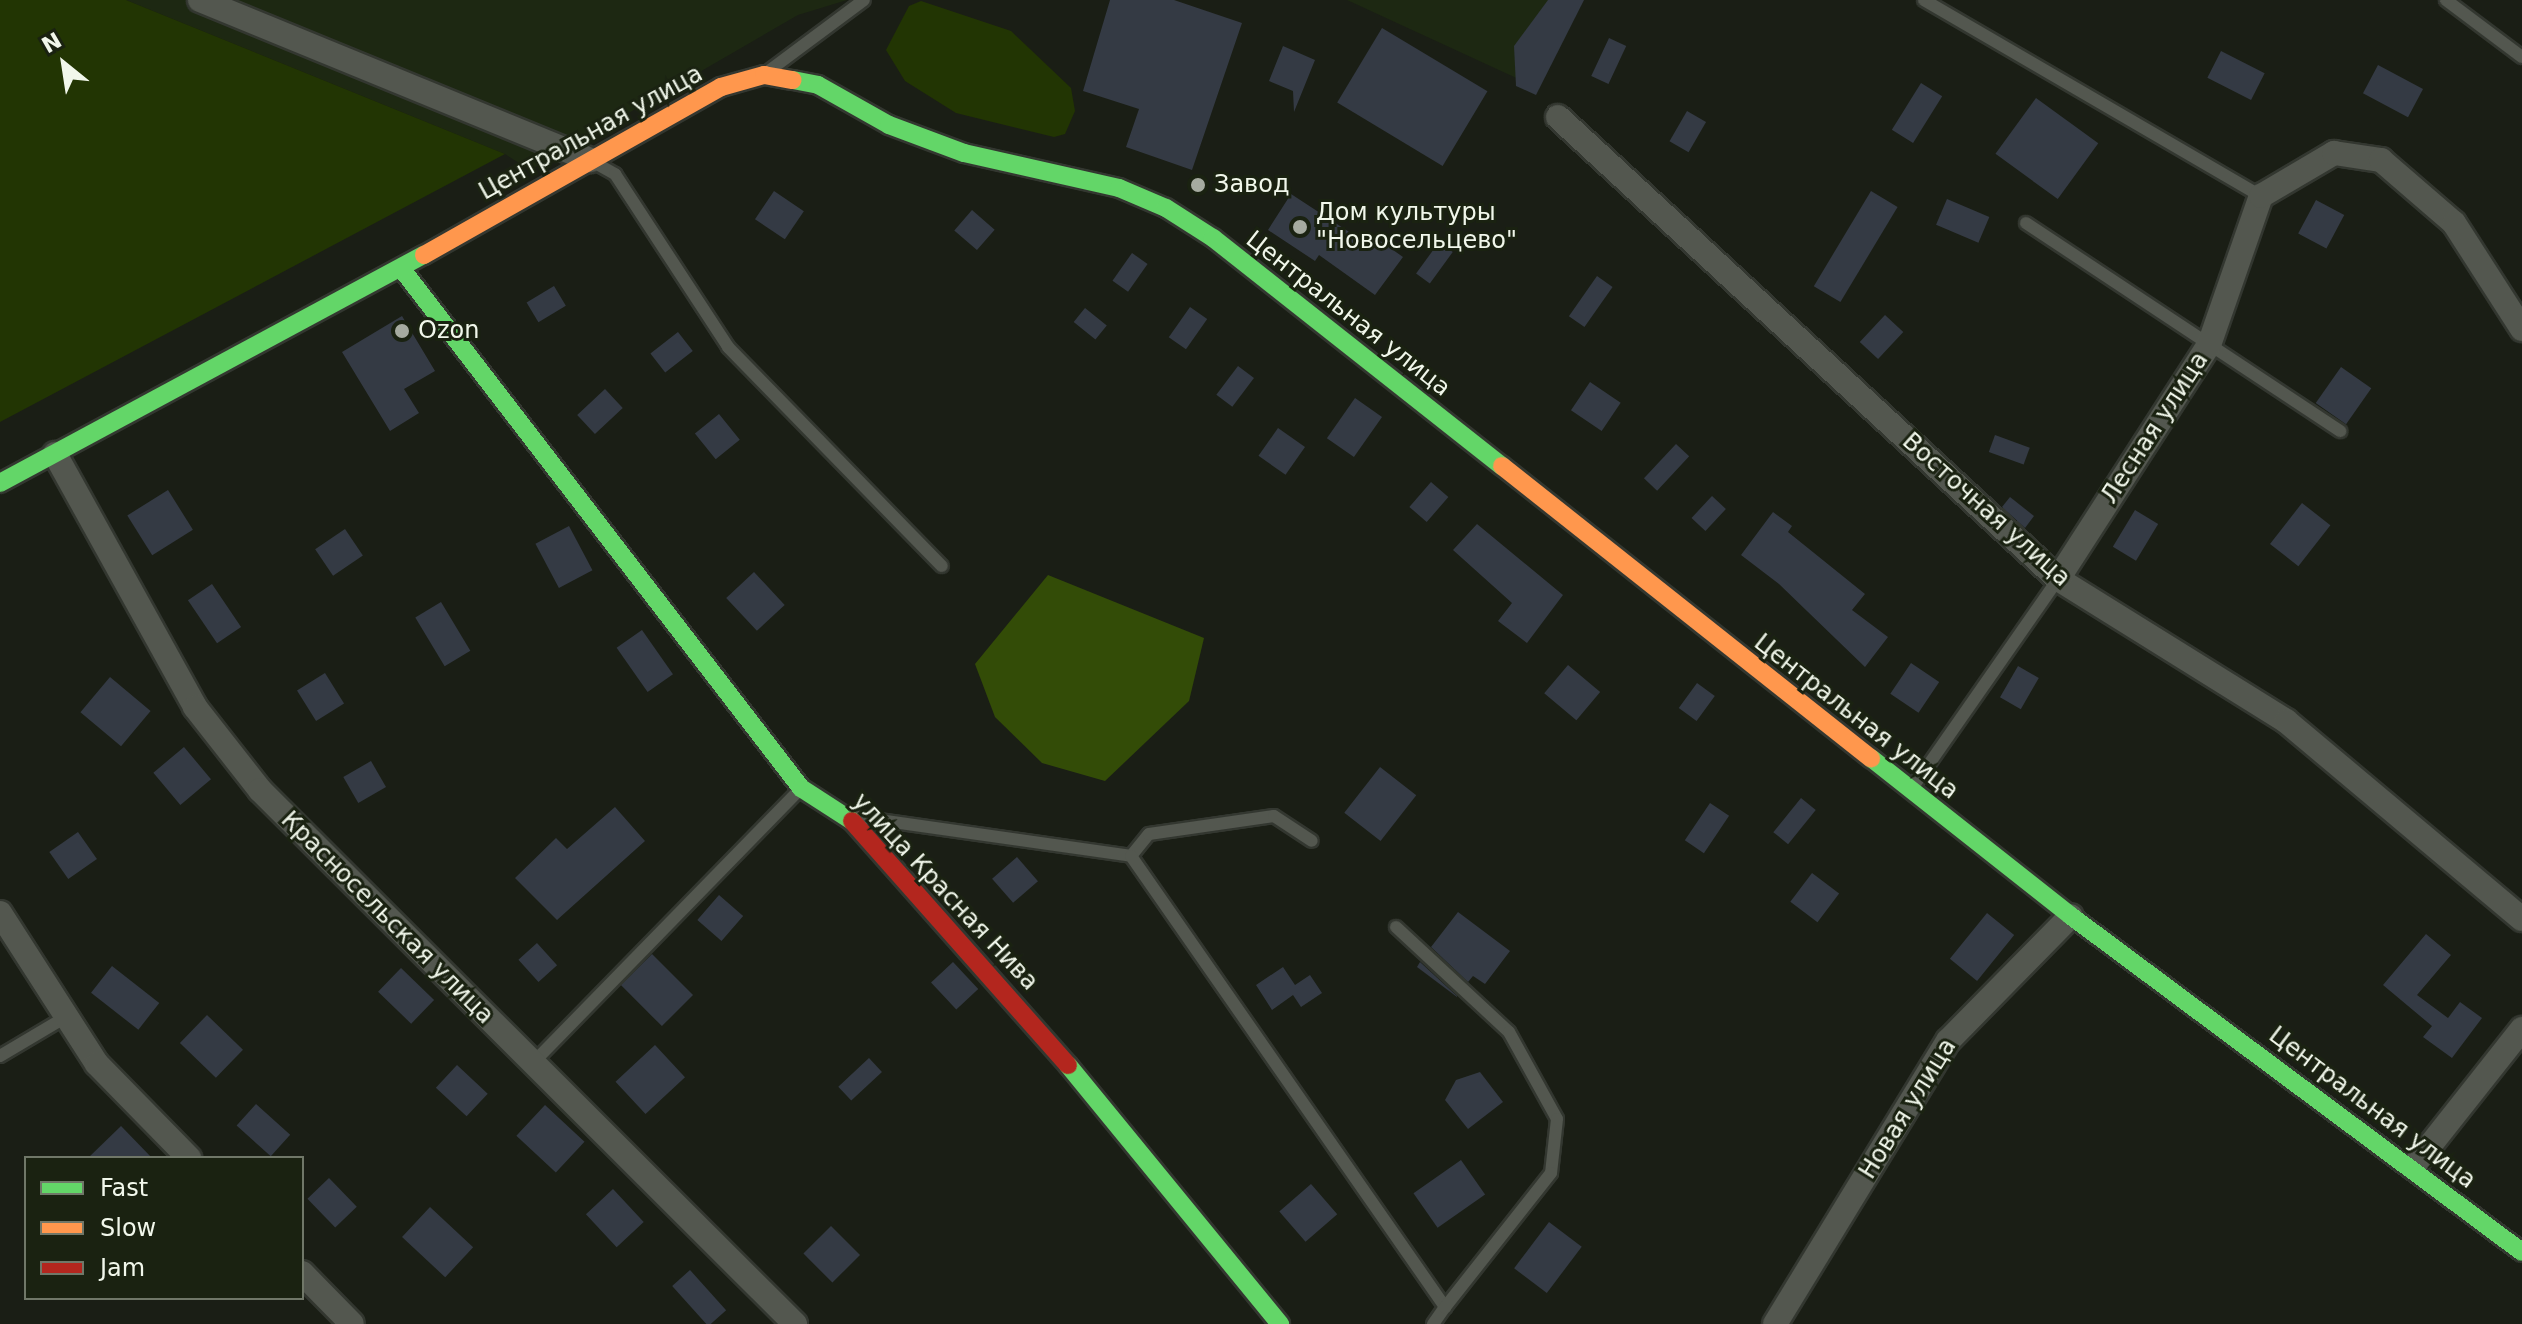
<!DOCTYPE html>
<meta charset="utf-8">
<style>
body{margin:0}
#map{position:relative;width:2522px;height:1324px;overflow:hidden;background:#1a1e15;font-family:"DejaVu Sans",sans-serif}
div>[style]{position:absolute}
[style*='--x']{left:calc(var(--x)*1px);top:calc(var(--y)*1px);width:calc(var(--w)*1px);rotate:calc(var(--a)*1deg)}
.built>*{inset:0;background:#1d2812}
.green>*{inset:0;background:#223503}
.water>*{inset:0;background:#334c07}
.building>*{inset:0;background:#343a44;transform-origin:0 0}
.roads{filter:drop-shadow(2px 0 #333730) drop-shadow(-2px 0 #333730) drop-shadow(0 2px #333730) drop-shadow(0 -2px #333730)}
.lane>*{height:12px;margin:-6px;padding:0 6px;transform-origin:6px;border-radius:6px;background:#53574f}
.street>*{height:24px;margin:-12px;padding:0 12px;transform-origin:12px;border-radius:12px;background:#53574f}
.fast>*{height:18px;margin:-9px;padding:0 9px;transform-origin:9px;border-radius:9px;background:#63d668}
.slow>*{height:18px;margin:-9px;padding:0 9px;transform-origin:9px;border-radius:9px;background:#ff974d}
.jam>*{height:18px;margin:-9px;padding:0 9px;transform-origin:9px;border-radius:9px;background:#b3261e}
.dots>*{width:22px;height:22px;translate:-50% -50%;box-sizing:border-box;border:4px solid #1a2211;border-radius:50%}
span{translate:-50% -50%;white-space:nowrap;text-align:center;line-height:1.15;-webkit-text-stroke:6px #1a2211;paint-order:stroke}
.street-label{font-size:24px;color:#f1f7eb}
.poi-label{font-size:24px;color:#f1f7eb}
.left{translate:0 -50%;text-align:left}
.legend{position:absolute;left:24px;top:1156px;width:280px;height:144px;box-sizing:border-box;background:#1a2211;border:2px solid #707768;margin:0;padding:10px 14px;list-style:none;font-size:24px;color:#f1f7eb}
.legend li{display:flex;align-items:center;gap:16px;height:40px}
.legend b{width:40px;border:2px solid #707768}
.north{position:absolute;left:24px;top:24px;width:80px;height:80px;-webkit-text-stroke:6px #1a2211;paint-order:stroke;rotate:330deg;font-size:22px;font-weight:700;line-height:32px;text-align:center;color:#f1f7eb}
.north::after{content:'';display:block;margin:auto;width:28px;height:36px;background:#f1f7eb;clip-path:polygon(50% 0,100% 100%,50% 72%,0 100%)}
</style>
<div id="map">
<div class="built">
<div style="clip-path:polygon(126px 0,847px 0,798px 15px,530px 170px,505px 154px)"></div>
<div style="clip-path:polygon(1347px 0,1580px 0,1525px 82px)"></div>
</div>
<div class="green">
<div style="clip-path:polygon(0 0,126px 0,505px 154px,0 422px)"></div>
<div style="clip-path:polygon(921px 1px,1011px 31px,1071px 88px,1075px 111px,1065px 134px,1054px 137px,956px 113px,905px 81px,886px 50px,909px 6px)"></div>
</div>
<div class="water">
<div style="clip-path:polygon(1048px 575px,1204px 638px,1189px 701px,1105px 781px,1042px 763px,995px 717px,975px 664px)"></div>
</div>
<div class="building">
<div style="clip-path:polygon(1110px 0,1174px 0,1242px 23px,1192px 170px,1126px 147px,1139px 109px,1083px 91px)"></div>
<div style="clip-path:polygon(1548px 0,1584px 0,1536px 95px,1516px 86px,1514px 46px)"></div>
<div style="left:1382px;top:28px;width:123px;height:87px;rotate:31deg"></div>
<div style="left:1609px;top:38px;width:19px;height:42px;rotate:25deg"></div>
<div style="clip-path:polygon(1283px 46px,1315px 60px,1294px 112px,1293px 91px,1269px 81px)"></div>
<div style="left:2221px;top:51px;width:49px;height:30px;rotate:27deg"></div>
<div style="left:2378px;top:65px;width:51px;height:32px;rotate:28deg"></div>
<div style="left:1921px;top:83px;width:25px;height:55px;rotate:32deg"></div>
<div style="left:2036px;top:98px;width:77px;height:69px;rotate:36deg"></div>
<div style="left:1687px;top:111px;width:22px;height:35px;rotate:30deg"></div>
<div style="left:774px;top:191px;width:36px;height:34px;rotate:34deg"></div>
<div style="left:1871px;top:191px;width:31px;height:111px;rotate:31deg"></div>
<div style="clip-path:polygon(1291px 194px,1363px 241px,1369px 233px,1403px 257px,1375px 295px,1319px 255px,1315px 261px,1268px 230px)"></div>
<div style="left:1947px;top:199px;width:46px;height:28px;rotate:23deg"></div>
<div style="left:2316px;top:200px;width:32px;height:38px;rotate:28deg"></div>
<div style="left:972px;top:210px;width:30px;height:27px;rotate:41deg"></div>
<div style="left:1439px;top:242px;width:17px;height:39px;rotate:36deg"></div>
<div style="left:1132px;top:253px;width:19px;height:34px;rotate:35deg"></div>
<div style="left:1597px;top:276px;width:19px;height:49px;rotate:35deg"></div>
<div style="left:554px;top:286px;width:23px;height:32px;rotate:59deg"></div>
<div style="left:1190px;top:307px;width:21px;height:37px;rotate:35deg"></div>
<div style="left:1085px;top:308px;width:28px;height:18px;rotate:39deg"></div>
<div style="left:1885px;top:315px;width:25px;height:37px;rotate:43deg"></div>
<div style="clip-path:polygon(402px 316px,435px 371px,404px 389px,419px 413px,390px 431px,342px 352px)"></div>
<div style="left:678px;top:332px;width:24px;height:35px;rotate:52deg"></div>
<div style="left:1238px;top:366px;width:20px;height:36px;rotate:37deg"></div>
<div style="left:2341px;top:367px;width:37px;height:44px;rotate:35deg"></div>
<div style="left:1590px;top:382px;width:37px;height:34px;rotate:34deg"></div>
<div style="left:605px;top:389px;width:26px;height:38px;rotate:47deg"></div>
<div style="left:1355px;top:398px;width:33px;height:49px;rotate:35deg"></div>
<div style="left:719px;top:414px;width:33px;height:31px;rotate:51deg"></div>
<div style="left:1278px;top:428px;width:33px;height:34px;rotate:35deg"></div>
<div style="left:1995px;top:435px;width:37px;height:18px;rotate:20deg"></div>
<div style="left:1676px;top:444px;width:18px;height:47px;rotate:43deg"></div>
<div style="left:1431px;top:482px;width:23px;height:33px;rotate:41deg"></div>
<div style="left:168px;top:490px;width:47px;height:48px;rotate:58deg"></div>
<div style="left:1712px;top:496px;width:19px;height:30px;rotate:43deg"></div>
<div style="clip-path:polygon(2010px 497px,2034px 516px,2025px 528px,2002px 507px)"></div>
<div style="left:2302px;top:503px;width:36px;height:52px;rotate:38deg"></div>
<div style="left:2135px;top:510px;width:27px;height:43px;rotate:31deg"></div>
<div style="clip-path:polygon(1773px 512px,1792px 526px,1788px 532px,1865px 594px,1852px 610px,1888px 637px,1865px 667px,1779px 584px,1741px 555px)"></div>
<div style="clip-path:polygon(1477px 524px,1563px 595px,1527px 643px,1498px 621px,1512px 603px,1453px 550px)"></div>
<div style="left:569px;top:526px;width:50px;height:38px;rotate:62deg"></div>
<div style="left:345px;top:529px;width:32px;height:36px;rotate:56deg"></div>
<div style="left:754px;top:572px;width:45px;height:38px;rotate:47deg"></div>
<div style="left:212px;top:584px;width:52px;height:29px;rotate:56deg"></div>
<div style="left:441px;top:602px;width:57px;height:30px;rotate:59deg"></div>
<div style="left:642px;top:630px;width:54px;height:31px;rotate:55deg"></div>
<div style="left:1911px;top:663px;width:34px;height:37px;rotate:34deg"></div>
<div style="left:1568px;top:665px;width:42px;height:37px;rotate:40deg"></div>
<div style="left:2018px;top:666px;width:24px;height:36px;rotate:30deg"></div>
<div style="left:325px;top:673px;width:36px;height:33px;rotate:58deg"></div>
<div style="left:110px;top:677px;width:53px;height:46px;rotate:40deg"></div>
<div style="left:1697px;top:683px;width:22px;height:31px;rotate:36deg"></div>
<div style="left:184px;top:747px;width:42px;height:40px;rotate:50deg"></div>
<div style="left:371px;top:761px;width:30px;height:32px;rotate:60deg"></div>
<div style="left:1380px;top:767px;width:46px;height:58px;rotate:38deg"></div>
<div style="left:1801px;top:798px;width:19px;height:44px;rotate:39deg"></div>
<div style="left:1710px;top:803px;width:23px;height:45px;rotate:34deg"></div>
<div style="clip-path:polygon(615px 807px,645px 841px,557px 920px,515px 878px,556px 838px,567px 849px)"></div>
<div style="left:78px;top:832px;width:33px;height:35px;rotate:55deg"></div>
<div style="left:1017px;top:857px;width:32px;height:33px;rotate:49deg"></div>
<div style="left:1812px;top:873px;width:34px;height:36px;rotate:37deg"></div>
<div style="left:719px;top:895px;width:32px;height:33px;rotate:41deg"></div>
<div style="clip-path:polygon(1458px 912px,1510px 951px,1485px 984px,1473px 976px,1468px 982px,1431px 947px)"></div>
<div style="left:1987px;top:913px;width:35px;height:59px;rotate:39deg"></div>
<div style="clip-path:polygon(2426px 934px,2451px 955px,2417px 995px,2448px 1018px,2460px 1002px,2482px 1018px,2452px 1058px,2423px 1037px,2432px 1026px,2383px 985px)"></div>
<div style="left:537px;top:943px;width:30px;height:25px;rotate:48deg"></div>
<div style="left:652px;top:954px;width:58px;height:44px;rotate:45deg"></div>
<div style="left:953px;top:962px;width:37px;height:30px;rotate:47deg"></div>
<div style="clip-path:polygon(1420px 962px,1457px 996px,1457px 997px,1417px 967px)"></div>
<div style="left:112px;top:966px;width:60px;height:34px;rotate:38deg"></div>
<div style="clip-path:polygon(1283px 967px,1295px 985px,1310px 975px,1322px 993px,1301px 1007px,1293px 995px,1272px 1010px,1256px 985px)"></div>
<div style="left:401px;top:968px;width:46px;height:33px;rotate:44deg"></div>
<div style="left:207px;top:1015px;width:50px;height:39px;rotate:44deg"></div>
<div style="left:655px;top:1045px;width:44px;height:54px;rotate:47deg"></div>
<div style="left:869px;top:1058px;width:19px;height:42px;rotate:47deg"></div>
<div style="left:457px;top:1065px;width:42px;height:31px;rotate:43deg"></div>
<div style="clip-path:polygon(1480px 1072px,1503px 1102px,1468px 1129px,1445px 1100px,1456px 1080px)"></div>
<div style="left:256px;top:1104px;width:46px;height:29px;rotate:42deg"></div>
<div style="left:545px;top:1105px;width:54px;height:42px;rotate:43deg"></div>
<div style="clip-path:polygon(121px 1126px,152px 1158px,88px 1158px)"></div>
<div style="left:1461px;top:1160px;width:42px;height:58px;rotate:55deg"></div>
<div style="left:329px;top:1178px;width:40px;height:30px;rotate:46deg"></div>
<div style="left:1311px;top:1184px;width:40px;height:42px;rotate:49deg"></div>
<div style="left:613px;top:1189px;width:45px;height:37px;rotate:47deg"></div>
<div style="left:430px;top:1207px;width:59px;height:41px;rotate:43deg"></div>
<div style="left:1549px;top:1222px;width:41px;height:58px;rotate:37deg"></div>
<div style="left:831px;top:1226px;width:41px;height:39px;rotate:45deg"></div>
<div style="left:690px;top:1270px;width:54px;height:24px;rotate:48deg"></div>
</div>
<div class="roads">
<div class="lane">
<div style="--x:1924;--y:0;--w:390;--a:30.2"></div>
<div style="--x:2446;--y:0;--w:95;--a:36.9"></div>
<div style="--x:770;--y:70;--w:117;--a:-36.7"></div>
<div style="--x:597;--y:164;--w:21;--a:29"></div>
<div style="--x:615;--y:174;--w:207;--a:56.8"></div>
<div style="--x:728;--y:347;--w:306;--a:45.7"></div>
<div style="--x:2026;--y:223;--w:377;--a:33.5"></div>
<div style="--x:1913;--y:787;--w:254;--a:-55.1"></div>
<div style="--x:858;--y:817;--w:276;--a:8.1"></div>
<div style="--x:1131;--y:856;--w:28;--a:-51"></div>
<div style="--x:1149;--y:834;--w:126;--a:-8.2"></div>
<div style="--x:1274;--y:816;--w:45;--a:33.3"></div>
<div style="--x:1131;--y:856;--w:550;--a:55.15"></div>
<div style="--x:1445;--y:1307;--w:21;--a:125"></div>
<div style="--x:1396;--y:927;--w:154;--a:42.9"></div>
<div style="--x:1509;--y:1032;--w:99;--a:61.1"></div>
<div style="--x:1557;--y:1119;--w:54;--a:96.3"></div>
<div style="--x:1551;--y:1173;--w:171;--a:128.3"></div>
<div style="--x:0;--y:1056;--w:74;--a:-30.7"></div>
<div style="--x:531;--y:1065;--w:385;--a:-45.7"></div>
</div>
<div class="street">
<div style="--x:200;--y:0;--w:422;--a:22.3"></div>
<div style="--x:1558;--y:117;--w:681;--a:42.74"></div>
<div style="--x:2058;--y:579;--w:269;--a:31.9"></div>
<div style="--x:2286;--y:721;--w:308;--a:40"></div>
<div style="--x:55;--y:454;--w:289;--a:61"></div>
<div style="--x:195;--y:707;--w:105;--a:51.9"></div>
<div style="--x:260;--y:790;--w:756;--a:44.95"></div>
<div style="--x:2058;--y:579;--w:278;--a:-57.2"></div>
<div style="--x:2209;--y:345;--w:158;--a:-70.8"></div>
<div style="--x:2261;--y:196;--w:85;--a:-30.5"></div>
<div style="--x:2334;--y:153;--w:48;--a:8.5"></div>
<div style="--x:2381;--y:160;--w:96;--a:40.8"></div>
<div style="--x:2454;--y:223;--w:126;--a:57.3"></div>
<div style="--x:0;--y:913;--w:179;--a:57.3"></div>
<div style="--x:97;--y:1064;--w:132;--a:45.6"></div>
<div style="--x:2413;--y:1167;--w:176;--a:-51.7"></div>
<div style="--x:302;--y:1273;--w:71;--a:45.6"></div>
<div style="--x:1775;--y:1324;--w:332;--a:-58.6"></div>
<div style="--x:1948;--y:1041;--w:175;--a:-45.5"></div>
</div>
<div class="fast">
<div style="--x:793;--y:80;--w:25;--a:11"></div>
<div style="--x:818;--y:85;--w:81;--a:29.4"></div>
<div style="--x:889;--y:125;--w:80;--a:20.5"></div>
<div style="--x:964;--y:153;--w:159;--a:12.7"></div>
<div style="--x:1119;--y:188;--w:51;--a:23.1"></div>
<div style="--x:1166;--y:208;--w:56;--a:32.6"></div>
<div style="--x:1213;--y:238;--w:368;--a:38.3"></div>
<div style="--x:401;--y:268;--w:656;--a:52.43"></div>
<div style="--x:801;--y:788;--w:61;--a:32.9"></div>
<div style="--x:0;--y:483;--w:481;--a:-28.3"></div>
<div style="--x:1871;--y:758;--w:255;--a:38.3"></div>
<div style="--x:2071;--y:916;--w:562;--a:36.69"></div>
<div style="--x:1068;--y:1065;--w:335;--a:50.7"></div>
</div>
<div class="slow">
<div style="--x:424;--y:255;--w:341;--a:-29.5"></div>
<div style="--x:721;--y:87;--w:45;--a:-15.6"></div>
<div style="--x:764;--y:75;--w:29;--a:10"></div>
<div style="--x:1502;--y:466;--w:471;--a:38.4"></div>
</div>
<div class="jam">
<div style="--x:852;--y:821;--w:326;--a:48.5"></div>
</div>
</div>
<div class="dots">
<div style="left:1198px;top:185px;background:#a6aba0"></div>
<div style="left:1300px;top:227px;background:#a6aba0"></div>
<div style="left:402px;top:331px;background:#a6aba0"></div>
</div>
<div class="street-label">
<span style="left:591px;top:133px;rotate:-29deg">Центральная улица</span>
<span style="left:1348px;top:314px;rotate:38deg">Центральная улица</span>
<span style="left:2155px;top:428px;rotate:-57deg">Лесная улица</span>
<span style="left:1986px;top:510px;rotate:42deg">Восточная улица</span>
<span style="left:1856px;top:717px;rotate:38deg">Центральная улица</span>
<span style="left:945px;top:892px;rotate:47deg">улица Красная Нива</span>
<span style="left:387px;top:918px;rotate:45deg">Красносельская улица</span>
<span style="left:2372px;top:1108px;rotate:37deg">Центральная улица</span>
<span style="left:1908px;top:1109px;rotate:-58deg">Новая улица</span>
</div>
<div class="poi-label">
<span class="left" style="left:1214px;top:185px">Завод</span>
<span class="left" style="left:1316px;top:227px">Дом культуры<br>"Новосельцево"</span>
<span class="left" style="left:418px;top:331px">Ozon</span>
</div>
<ul class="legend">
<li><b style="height:10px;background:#63d668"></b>Fast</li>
<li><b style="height:10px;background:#ff974d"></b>Slow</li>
<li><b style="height:10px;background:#b3261e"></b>Jam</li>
</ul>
<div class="north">N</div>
</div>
